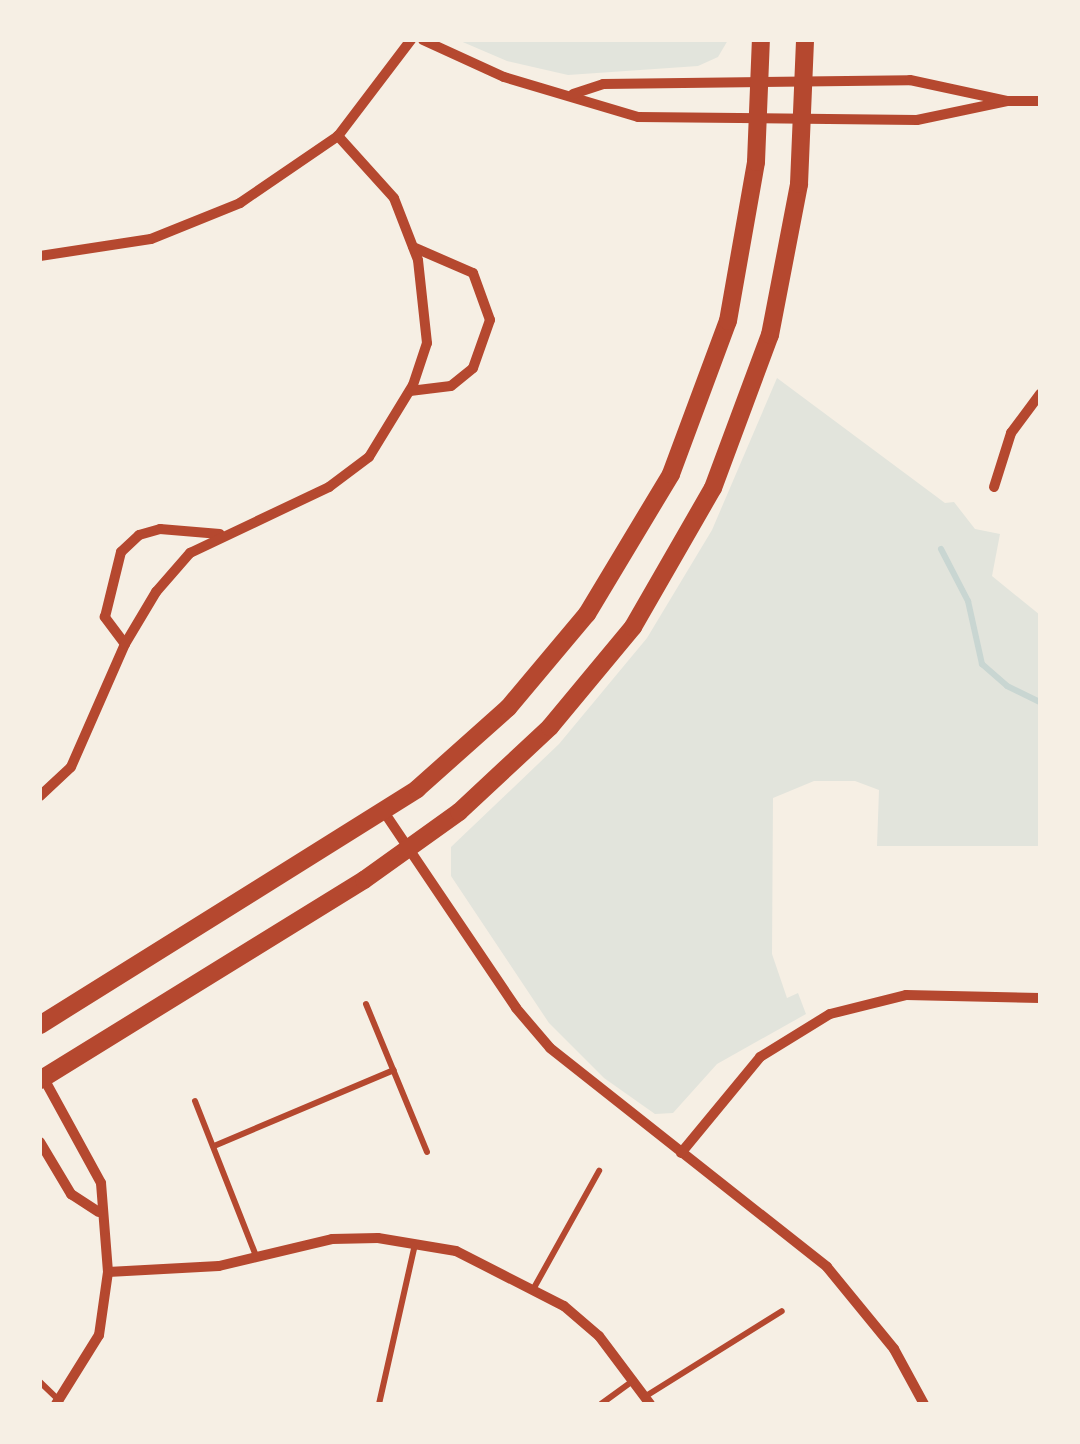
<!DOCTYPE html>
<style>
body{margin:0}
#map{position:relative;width:1080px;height:1444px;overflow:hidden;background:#f6efe4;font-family:Cabin,sans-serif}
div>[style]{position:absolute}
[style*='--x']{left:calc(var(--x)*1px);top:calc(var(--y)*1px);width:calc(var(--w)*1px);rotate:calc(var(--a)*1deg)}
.green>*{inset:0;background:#e2e4dc}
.stream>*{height:6px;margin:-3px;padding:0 3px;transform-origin:3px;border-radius:3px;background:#c9d6d2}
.service>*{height:6px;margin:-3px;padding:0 3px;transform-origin:3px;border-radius:3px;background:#b5482f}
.minor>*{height:10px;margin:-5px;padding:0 5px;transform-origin:5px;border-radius:5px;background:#b5482f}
.secondary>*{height:18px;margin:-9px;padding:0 9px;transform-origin:9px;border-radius:9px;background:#b5482f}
span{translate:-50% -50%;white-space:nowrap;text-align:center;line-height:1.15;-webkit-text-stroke:8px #f6efe4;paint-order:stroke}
.frame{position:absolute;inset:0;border:42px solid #f6efe4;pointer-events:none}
</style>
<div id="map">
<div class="green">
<div style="clip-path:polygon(458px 40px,728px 40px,718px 57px,698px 66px,568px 75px,507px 61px)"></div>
<div style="clip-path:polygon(777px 378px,945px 503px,954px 502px,975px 529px,1000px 534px,992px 576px,1040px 615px,1040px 846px,877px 846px,879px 790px,855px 781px,814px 781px,773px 798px,772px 954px,787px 998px,798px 993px,806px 1014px,717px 1064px,673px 1113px,655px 1114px,604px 1078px,549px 1023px,451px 876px,451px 847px,559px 744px,647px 638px,712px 530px)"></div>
</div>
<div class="stream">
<div style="--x:941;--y:549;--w:59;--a:62.6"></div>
<div style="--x:968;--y:601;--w:65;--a:77.5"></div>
<div style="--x:982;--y:664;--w:33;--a:41"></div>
<div style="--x:1007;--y:686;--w:37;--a:26"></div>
</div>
<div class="service">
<div style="--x:366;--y:1004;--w:160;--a:67.6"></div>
<div style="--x:195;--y:1101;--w:167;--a:68.5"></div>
<div style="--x:214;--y:1146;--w:195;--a:-22.9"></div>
<div style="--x:535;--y:1286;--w:132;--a:-60.9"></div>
<div style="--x:40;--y:1382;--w:28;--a:44"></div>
<div style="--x:646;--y:1396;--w:160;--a:-32"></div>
<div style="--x:379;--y:1404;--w:164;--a:-77.3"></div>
<div style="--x:601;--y:1404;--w:41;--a:-36"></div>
</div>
<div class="minor">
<div style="--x:423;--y:40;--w:89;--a:24.6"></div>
<div style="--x:504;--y:77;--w:140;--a:16.6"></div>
<div style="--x:638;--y:117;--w:279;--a:0.6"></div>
<div style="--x:917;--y:120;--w:92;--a:-11.9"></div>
<div style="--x:573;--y:94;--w:32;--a:-18"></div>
<div style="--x:603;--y:84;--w:307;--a:-0.7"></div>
<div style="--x:910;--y:80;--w:99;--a:12.2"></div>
<div style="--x:1007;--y:101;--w:33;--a:0"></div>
<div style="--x:40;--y:256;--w:112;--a:-8.7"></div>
<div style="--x:151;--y:239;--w:96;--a:-22"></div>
<div style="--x:240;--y:203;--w:119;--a:-34.4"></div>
<div style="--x:338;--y:136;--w:121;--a:-52.8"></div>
<div style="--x:410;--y:391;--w:41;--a:-7"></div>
<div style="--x:451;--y:386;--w:28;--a:-39"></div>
<div style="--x:473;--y:368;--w:51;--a:-70.5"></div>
<div style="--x:490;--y:320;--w:50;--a:-109.9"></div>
<div style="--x:473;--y:273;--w:65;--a:-156.6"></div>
<div style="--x:994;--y:487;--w:57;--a:-72.5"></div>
<div style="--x:1011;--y:433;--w:49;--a:-53.4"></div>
<div style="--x:125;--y:644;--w:34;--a:-127"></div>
<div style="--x:105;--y:617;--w:67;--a:-76.2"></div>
<div style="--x:121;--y:552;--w:25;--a:-43"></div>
<div style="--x:139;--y:535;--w:22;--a:-16"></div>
<div style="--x:160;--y:529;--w:60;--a:4.8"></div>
<div style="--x:40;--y:796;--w:42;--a:-43.1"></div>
<div style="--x:71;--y:767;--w:134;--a:-66.3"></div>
<div style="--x:125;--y:644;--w:61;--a:-59.2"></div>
<div style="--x:156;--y:592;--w:52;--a:-48.9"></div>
<div style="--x:190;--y:553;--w:154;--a:-25.4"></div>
<div style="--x:329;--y:487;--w:50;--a:-36.9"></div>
<div style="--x:369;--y:457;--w:84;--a:-58.6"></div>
<div style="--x:413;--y:385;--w:44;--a:-71.6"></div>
<div style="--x:427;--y:343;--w:83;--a:-96.2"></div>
<div style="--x:418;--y:260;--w:66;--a:-111.2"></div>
<div style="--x:394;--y:198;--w:84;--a:-132.1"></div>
<div style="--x:384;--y:812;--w:236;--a:56"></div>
<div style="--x:516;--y:1008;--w:52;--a:49.6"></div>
<div style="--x:550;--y:1048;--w:353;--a:38.3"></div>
<div style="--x:827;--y:1267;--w:106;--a:50.7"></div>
<div style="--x:894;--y:1349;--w:63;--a:61.4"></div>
<div style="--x:43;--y:1077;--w:121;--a:61.3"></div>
<div style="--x:101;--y:1183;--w:89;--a:85.5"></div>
<div style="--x:108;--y:1272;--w:64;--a:98.1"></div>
<div style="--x:99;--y:1335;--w:81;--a:121.9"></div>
<div style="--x:40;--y:1142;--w:61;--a:59.2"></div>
<div style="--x:71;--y:1194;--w:33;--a:33"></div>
<div style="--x:681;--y:1153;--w:124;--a:-50.5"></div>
<div style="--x:760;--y:1057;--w:82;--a:-31.6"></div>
<div style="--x:830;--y:1014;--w:78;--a:-14"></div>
<div style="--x:906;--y:995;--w:134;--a:1.3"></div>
<div style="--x:108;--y:1272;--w:111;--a:-3.1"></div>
<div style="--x:219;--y:1266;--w:116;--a:-13.4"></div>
<div style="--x:332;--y:1239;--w:46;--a:-1.2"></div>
<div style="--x:378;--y:1238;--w:79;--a:9.5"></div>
<div style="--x:456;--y:1251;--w:121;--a:27"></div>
<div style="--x:564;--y:1306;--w:46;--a:40.6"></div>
<div style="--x:599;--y:1336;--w:85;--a:53.1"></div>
</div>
<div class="secondary">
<div style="--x:40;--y:1025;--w:445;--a:-32"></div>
<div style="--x:417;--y:789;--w:122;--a:-41.7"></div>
<div style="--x:508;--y:708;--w:123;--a:-50"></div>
<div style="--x:587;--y:614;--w:163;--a:-59"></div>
<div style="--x:671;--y:474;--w:163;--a:-69.6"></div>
<div style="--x:728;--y:321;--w:161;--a:-80"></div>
<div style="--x:756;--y:162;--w:122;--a:-87.7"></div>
<div style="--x:40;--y:1080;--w:381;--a:-31.7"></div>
<div style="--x:364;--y:880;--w:117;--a:-35.6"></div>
<div style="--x:459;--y:812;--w:125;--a:-43"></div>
<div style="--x:550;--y:727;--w:130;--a:-50.3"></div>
<div style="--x:633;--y:627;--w:160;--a:-60.1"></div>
<div style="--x:713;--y:488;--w:163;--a:-69.6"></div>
<div style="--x:770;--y:335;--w:154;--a:-79.1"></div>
<div style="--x:799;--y:184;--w:144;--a:-87.6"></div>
</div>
<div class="frame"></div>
</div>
